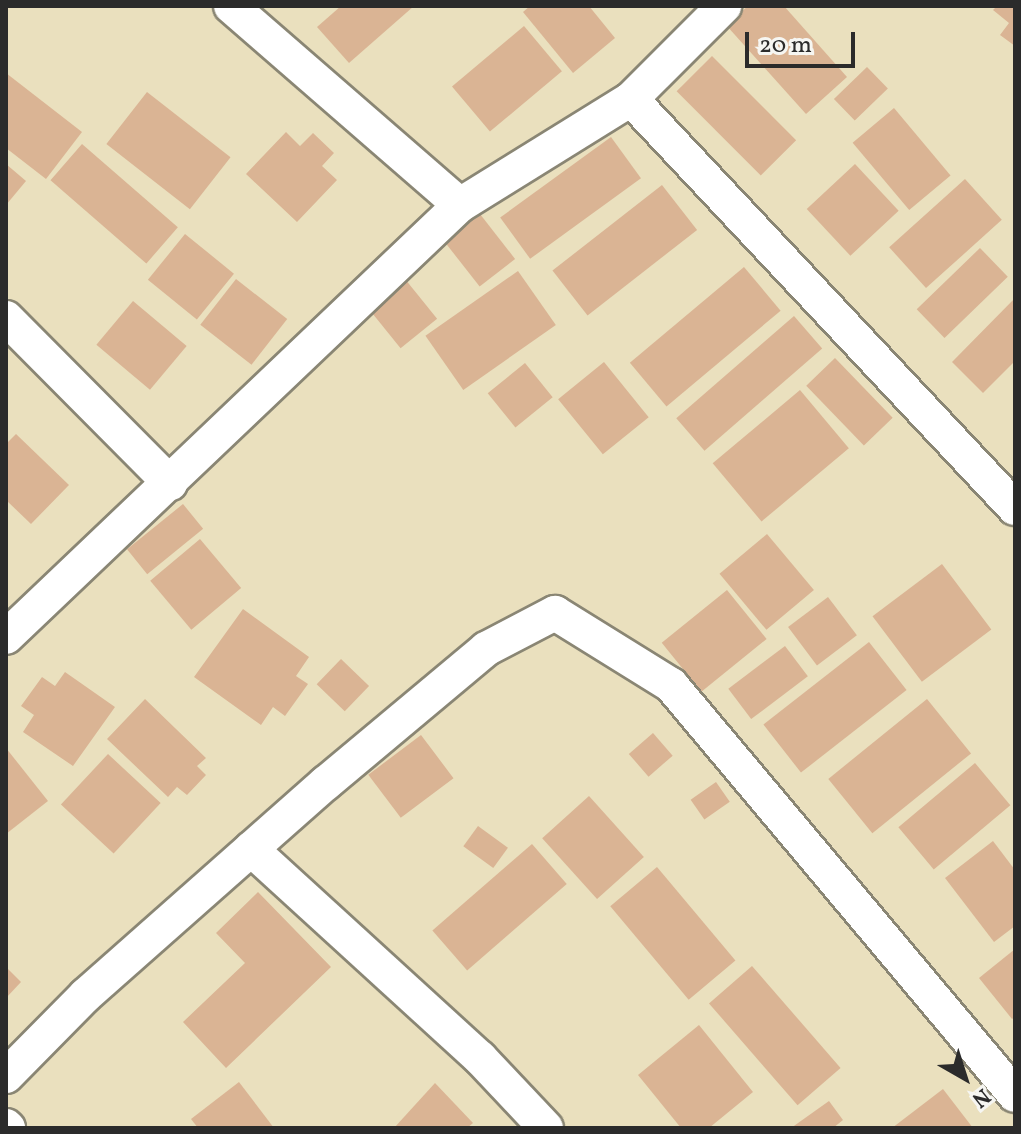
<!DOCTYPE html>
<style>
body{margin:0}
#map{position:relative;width:1021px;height:1134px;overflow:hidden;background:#eae0be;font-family:Vollkorn,serif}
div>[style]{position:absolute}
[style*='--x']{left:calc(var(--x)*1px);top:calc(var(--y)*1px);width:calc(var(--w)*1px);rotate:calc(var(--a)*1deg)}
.building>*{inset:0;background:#dab494;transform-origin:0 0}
.roads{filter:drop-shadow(2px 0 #8a8674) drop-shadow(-2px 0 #8a8674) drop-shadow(0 2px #8a8674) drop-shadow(0 -2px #8a8674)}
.street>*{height:34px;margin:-17px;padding:0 17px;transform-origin:17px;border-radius:17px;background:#fff}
span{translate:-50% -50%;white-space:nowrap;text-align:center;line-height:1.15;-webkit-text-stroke:6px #f6f6f2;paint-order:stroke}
.frame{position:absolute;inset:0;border:8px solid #2b2b2b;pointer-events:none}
.north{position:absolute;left:925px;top:1038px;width:80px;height:80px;-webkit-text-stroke:6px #f6f6f2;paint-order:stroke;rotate:141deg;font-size:22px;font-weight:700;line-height:32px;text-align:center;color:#2b2b2b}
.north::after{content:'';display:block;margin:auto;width:28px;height:36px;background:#2b2b2b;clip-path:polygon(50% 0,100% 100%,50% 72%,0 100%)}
.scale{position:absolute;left:745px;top:32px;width:110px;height:36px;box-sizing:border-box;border:4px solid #2b2b2b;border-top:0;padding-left:10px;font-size:24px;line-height:28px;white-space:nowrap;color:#2b2b2b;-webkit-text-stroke:6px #f6f6f2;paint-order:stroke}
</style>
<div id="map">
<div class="building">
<div style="clip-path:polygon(341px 6px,414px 6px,349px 63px,317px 27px)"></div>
<div style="clip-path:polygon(530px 6px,589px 6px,615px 38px,573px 73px,523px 12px)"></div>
<div style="clip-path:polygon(748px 6px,784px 6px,847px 77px,806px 114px,726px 25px)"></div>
<div style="clip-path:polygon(997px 6px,1015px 6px,1015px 46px,1000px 35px,1009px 23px,993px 10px)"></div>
<div style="left:524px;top:26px;width:59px;height:94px;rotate:50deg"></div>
<div style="left:712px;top:56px;width:119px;height:50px;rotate:45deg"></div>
<div style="left:867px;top:67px;width:30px;height:46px;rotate:46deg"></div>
<div style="clip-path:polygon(6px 73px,82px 132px,46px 179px,6px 148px)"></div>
<div style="left:147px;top:92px;width:106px;height:66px;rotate:38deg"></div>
<div style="left:894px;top:108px;width:88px;height:54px;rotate:50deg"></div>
<div style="clip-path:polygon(286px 132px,300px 146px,313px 133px,334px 153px,322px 166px,337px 180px,297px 222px,246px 174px)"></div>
<div style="left:611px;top:137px;width:51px;height:137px;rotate:54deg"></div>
<div style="left:82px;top:144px;width:127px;height:48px;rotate:41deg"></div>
<div style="clip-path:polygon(6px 164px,26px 181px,6px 205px)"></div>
<div style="left:855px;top:164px;width:64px;height:66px;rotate:47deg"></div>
<div style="left:965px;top:179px;width:55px;height:102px;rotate:48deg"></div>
<div style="left:662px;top:185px;width:57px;height:139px;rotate:52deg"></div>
<div style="left:480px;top:214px;width:57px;height:45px;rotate:52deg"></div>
<div style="left:185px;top:234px;width:63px;height:59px;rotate:39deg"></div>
<div style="left:980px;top:248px;width:40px;height:88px;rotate:46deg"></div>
<div style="left:744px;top:267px;width:57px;height:149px;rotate:50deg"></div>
<div style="left:518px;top:271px;width:66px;height:113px;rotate:55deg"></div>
<div style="left:236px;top:279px;width:65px;height:58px;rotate:38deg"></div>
<div style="left:405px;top:279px;width:51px;height:47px;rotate:51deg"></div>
<div style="clip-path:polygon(1015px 298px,1015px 361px,983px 393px,952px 362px)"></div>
<div style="left:133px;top:301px;width:70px;height:57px;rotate:40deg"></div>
<div style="left:794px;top:316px;width:43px;height:156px;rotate:49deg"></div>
<div style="left:835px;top:358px;width:83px;height:40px;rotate:46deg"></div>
<div style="left:604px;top:362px;width:71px;height:59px;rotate:51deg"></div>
<div style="left:525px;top:363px;width:44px;height:48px;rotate:51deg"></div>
<div style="left:800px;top:390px;width:76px;height:114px;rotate:50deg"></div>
<div style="clip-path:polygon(16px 434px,69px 485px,31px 524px,6px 500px,6px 444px)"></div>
<div style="left:183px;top:504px;width:32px;height:72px;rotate:51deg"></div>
<div style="left:767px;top:534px;width:73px;height:62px;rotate:50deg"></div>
<div style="left:200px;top:539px;width:64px;height:65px;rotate:50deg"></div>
<div style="left:942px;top:564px;width:82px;height:87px;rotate:53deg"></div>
<div style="left:727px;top:590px;width:63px;height:84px;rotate:51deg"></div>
<div style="left:828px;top:597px;width:48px;height:50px;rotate:53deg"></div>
<div style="clip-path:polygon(243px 609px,309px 657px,296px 676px,308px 684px,285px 716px,273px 707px,261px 725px,194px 677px)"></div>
<div style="left:869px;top:642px;width:61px;height:134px;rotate:52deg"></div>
<div style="left:785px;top:646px;width:38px;height:71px;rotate:53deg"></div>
<div style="left:341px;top:659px;width:39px;height:35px;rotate:44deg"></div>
<div style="clip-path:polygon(65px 672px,115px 707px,73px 766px,23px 732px,34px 715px,21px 706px,42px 677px,55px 686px)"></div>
<div style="clip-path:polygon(145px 699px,206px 758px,197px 766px,206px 775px,187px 795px,177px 787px,168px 797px,107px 739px)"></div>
<div style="left:927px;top:699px;width:70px;height:127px;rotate:51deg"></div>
<div style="left:653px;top:733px;width:30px;height:32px;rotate:49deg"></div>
<div style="left:421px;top:735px;width:54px;height:66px;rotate:53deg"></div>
<div style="clip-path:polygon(6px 748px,48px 801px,6px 834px)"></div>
<div style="left:108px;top:754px;width:72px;height:69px;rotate:43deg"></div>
<div style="left:975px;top:763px;width:55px;height:100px;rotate:50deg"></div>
<div style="left:716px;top:782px;width:24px;height:31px;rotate:55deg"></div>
<div style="left:589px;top:796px;width:82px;height:63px;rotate:48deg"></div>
<div style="left:478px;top:826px;width:37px;height:25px;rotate:36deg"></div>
<div style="clip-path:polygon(993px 841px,1015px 870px,1015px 926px,994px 942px,945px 878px)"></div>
<div style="left:532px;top:844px;width:53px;height:132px;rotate:49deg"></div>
<div style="left:657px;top:867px;width:122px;height:61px;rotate:50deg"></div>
<div style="clip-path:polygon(258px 892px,331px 967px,226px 1068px,183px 1022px,245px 963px,216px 933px)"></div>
<div style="clip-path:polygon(1015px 949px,1015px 1017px,1012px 1019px,979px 978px)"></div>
<div style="left:752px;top:966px;width:135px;height:57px;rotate:49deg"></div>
<div style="clip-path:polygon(6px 967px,21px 982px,6px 998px)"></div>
<div style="clip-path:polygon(699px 1025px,753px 1092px,709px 1128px,681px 1128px,638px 1075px)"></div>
<div style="clip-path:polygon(239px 1082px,274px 1128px,198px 1128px,191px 1119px)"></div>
<div style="clip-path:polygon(435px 1083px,473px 1123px,467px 1128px,394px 1128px)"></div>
<div style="clip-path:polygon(943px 1089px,973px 1128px,892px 1128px)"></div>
<div style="clip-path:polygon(829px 1101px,843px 1120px,833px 1128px,791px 1128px)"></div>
</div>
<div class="roads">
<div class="street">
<div style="--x:231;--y:6;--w:303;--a:41"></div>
<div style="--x:631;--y:99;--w:561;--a:46.81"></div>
<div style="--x:6;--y:318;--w:233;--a:45.2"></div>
<div style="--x:6;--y:637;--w:627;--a:-43.58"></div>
<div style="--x:460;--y:205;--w:201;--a:-31.8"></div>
<div style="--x:631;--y:99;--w:132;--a:-45"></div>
<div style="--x:251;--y:849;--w:310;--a:42.4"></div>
<div style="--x:480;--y:1058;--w:96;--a:46.7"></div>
<div style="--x:6;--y:1076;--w:114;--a:-45.4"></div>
<div style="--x:86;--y:995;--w:320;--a:-41.5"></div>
<div style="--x:326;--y:783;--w:209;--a:-39.9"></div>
<div style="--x:486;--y:649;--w:78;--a:-27.6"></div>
<div style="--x:555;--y:613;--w:137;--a:31.8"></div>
<div style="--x:671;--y:685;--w:535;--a:50"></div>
<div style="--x:6;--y:1126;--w:3;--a:45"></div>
</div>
</div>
<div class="frame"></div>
<div class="north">N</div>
<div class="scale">20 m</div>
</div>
